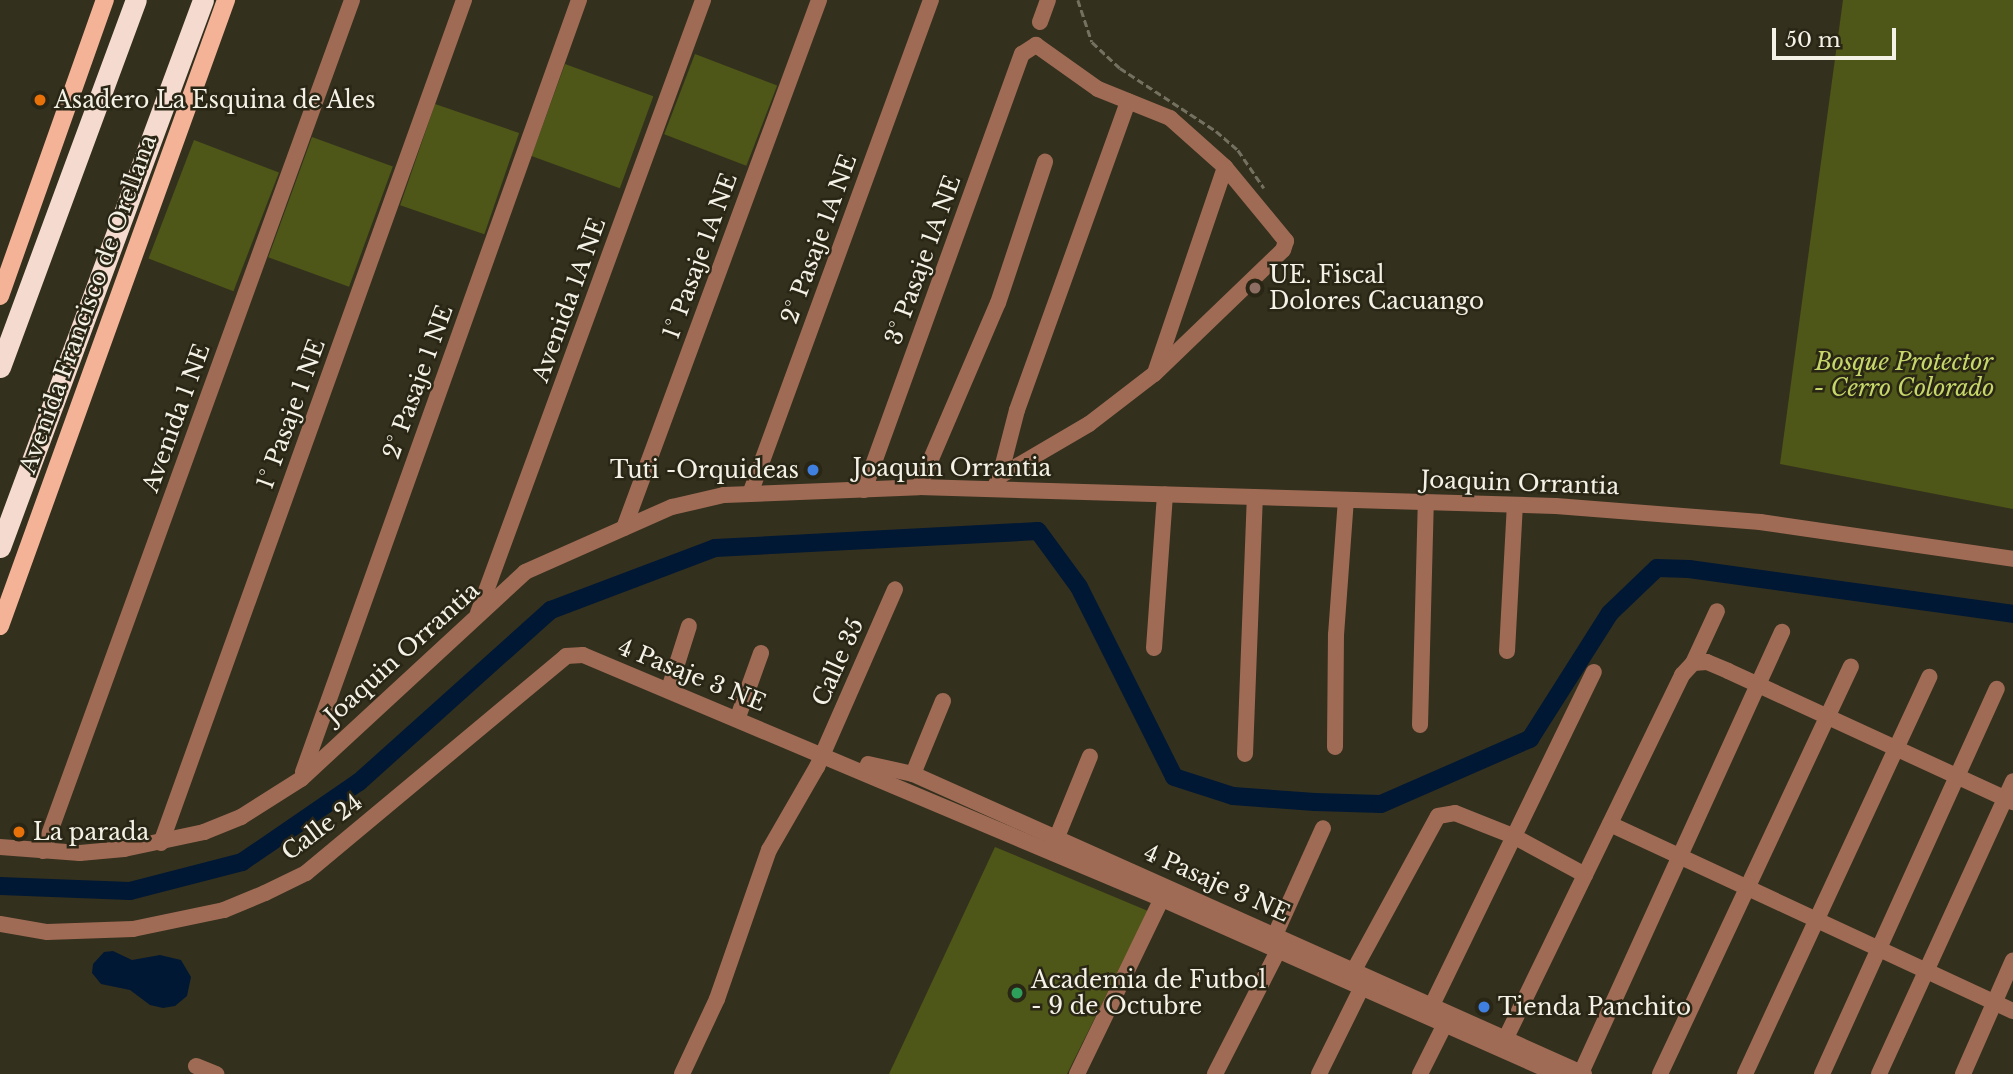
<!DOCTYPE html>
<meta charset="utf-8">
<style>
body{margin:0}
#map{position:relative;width:2013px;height:1074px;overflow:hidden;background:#34301e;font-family:"Libre Baskerville",serif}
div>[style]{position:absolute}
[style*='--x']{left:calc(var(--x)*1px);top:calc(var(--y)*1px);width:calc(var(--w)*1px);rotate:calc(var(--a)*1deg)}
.green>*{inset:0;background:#4e5717;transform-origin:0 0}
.water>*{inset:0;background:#001834}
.canal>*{height:18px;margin:-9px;padding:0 9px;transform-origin:9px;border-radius:9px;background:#001834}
.path>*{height:2.5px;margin-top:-1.25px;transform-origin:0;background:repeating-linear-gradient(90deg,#747161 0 7px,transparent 0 10.5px)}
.minor>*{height:16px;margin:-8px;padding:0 8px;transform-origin:8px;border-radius:8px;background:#a06b55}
.major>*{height:18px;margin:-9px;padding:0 9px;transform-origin:9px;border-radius:9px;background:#f4b297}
.highway>*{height:21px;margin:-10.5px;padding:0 10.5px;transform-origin:10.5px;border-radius:10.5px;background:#f5dacf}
.dots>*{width:19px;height:19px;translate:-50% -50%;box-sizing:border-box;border:4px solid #2a2615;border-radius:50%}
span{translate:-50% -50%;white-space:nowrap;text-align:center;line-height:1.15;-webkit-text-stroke:5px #2a2615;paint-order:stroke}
.poi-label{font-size:23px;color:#f4f2e7}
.left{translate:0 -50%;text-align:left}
.right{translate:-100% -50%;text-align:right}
.street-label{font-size:23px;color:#f4f2e7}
.park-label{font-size:23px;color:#c5d768;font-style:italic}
.scale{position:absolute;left:1772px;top:28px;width:124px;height:32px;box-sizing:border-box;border:4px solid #f4f2e7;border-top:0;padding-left:9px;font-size:21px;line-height:24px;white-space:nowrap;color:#f4f2e7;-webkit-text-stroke:5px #2a2615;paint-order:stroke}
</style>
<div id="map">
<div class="green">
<div style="clip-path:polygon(1843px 0,2013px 0,2013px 509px,1780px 464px)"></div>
<div style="left:695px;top:54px;width:88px;height:86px;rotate:21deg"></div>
<div style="left:565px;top:64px;width:94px;height:98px;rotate:20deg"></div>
<div style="left:435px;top:104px;width:89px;height:107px;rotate:19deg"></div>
<div style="left:312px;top:137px;width:86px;height:128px;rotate:20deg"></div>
<div style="left:194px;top:140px;width:91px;height:127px;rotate:21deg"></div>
<div style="clip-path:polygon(995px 847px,1148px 911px,1067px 1074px,889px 1074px)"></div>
</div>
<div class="water">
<div style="clip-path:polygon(113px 951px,132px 960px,160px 955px,181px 960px,191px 977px,187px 996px,175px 1006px,163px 1008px,150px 1005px,130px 990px,101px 984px,92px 973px,93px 964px,104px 952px)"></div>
</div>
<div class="canal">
<div style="--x:0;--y:886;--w:130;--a:2.2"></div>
<div style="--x:130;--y:891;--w:116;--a:-14.5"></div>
<div style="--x:242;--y:862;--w:142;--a:-34.4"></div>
<div style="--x:359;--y:782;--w:258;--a:-41.9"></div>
<div style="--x:551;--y:610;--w:175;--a:-20.7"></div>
<div style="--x:715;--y:548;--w:323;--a:-3"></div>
<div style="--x:1038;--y:531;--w:69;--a:53.8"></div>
<div style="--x:1079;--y:587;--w:212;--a:63.4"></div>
<div style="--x:1174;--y:777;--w:62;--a:17.9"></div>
<div style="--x:1233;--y:796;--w:82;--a:4.2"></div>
<div style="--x:1315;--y:802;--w:66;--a:1.7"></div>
<div style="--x:1381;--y:804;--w:163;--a:-23.6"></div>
<div style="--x:1530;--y:739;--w:149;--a:-57.6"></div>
<div style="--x:1610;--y:613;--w:65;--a:-43.8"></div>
<div style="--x:1657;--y:568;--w:32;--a:2"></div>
<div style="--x:1689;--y:569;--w:327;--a:7.9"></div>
</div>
<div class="path">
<div style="--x:1078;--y:0;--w:44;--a:71.6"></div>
<div style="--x:1092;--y:42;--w:38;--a:43"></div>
<div style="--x:1120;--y:68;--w:115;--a:33.3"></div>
<div style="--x:1216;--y:131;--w:29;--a:41"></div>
<div style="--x:1238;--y:150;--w:46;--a:55.6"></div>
</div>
<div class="minor">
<div style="--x:1040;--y:22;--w:23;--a:-70"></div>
<div style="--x:1156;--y:370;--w:214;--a:-71.2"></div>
<div style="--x:1000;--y:476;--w:68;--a:-75.6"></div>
<div style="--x:1017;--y:410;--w:328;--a:-70.2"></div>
<div style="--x:919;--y:487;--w:200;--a:-66.8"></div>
<div style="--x:998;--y:303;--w:149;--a:-71.6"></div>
<div style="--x:864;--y:490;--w:464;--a:-70.1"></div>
<div style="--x:1022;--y:54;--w:17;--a:-33"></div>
<div style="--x:1036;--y:45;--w:76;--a:35.4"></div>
<div style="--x:1098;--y:89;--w:78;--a:21.9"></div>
<div style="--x:1170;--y:118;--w:74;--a:41.7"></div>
<div style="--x:1225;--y:167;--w:96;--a:50.5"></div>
<div style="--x:1286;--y:241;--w:9;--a:108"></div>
<div style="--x:1283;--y:250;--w:179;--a:136.1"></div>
<div style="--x:1154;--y:374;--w:82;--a:142.4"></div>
<div style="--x:1089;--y:424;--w:103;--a:149.7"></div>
<div style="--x:1000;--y:476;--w:14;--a:115"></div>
<div style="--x:750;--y:494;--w:526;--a:-69.88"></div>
<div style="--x:624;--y:528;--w:563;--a:-69.73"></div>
<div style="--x:478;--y:613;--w:653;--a:-69.84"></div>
<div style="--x:1154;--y:648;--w:154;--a:-85.9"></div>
<div style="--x:1507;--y:651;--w:146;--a:-86.9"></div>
<div style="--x:1693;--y:663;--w:57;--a:-65.2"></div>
<div style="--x:669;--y:689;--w:66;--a:-72.4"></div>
<div style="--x:738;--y:717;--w:68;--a:-70.2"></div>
<div style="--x:1420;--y:725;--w:223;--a:-88.5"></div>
<div style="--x:1335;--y:747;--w:112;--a:-89.5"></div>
<div style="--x:1336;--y:635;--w:135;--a:-85.8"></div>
<div style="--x:1245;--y:754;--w:257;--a:-87.8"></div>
<div style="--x:868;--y:764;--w:46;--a:12.5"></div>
<div style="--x:913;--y:774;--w:735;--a:24.09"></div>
<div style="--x:303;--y:772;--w:820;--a:-70.33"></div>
<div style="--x:913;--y:774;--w:79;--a:-67.7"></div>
<div style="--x:1610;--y:824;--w:444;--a:24.9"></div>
<div style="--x:1057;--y:837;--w:87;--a:-67.8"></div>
<div style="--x:161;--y:843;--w:896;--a:-70.23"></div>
<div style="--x:0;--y:847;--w:80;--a:4.3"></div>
<div style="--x:80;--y:853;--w:44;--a:-5.2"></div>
<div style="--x:124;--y:849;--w:82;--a:-12"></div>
<div style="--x:204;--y:832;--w:40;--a:-22"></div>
<div style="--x:241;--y:817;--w:71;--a:-32.3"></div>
<div style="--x:301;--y:779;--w:305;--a:-42.7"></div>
<div style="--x:525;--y:572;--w:161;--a:-23.9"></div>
<div style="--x:672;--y:507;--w:53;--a:-13"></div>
<div style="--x:724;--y:495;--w:195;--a:-2.3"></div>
<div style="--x:919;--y:487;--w:637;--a:1.71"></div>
<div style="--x:1556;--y:506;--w:205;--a:4.5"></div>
<div style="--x:1760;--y:522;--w:256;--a:8.3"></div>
<div style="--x:43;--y:851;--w:905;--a:-70.04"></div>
<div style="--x:0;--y:924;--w:48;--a:9.7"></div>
<div style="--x:47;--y:932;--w:86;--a:-2"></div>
<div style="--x:133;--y:929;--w:93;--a:-11.8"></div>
<div style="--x:224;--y:910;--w:44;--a:-22.5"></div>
<div style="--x:265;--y:893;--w:46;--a:-26"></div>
<div style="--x:306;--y:873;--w:339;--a:-39.8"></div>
<div style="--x:566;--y:656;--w:17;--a:-3"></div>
<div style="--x:583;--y:655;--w:628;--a:22.85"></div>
<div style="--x:1162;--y:899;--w:431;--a:23.9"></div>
<div style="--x:1275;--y:935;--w:117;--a:-65.8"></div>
<div style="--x:1354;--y:970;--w:175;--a:-61.4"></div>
<div style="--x:1438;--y:816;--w:17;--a:-10"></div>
<div style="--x:1455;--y:813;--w:62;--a:21.6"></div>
<div style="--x:1513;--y:836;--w:82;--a:28.4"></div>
<div style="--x:1433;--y:1003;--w:368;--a:-64.1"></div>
<div style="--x:1501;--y:1048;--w:415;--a:-64.1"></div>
<div style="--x:1682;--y:675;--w:16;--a:-47"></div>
<div style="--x:1693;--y:663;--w:14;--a:-4"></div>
<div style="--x:1707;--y:662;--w:23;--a:23"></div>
<div style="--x:1728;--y:671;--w:314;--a:24.7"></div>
<div style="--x:196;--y:1066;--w:22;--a:22"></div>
<div style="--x:1581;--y:1073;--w:485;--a:-65.5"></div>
<div style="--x:682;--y:1074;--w:83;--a:-65"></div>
<div style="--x:717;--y:999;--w:158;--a:-70.8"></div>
<div style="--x:769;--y:850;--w:96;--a:-60"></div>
<div style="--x:817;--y:767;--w:194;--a:-66.3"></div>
<div style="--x:1077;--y:1074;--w:202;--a:-64.2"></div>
<div style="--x:1215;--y:1074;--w:138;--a:-62.9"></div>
<div style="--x:1319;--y:1074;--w:97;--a:-63.7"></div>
<div style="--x:1420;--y:1074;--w:56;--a:-63.4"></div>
<div style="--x:1660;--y:1074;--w:450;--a:-64.9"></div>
<div style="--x:1745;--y:1074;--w:438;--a:-65.1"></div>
<div style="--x:1822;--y:1074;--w:423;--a:-65.6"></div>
<div style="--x:1879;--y:1074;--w:322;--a:-65.4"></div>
<div style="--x:1963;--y:1074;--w:124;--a:-66.3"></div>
</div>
<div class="major">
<div style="--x:0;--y:296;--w:314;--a:-70.5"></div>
<div style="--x:0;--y:626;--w:666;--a:-70.15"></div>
</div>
<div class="highway">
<div style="--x:0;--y:367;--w:391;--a:-69.7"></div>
<div style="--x:0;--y:547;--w:583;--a:-69.64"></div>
</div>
<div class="dots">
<div style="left:40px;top:100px;background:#e8710a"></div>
<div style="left:1255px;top:288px;background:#8d6e63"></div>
<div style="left:813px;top:470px;background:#3f7fe0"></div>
<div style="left:19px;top:832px;background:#e8710a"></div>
<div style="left:1017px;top:993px;background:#2e9e5b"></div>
<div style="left:1484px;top:1007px;background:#3f7fe0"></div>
</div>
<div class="poi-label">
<span class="left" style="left:54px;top:100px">Asadero La Esquina de Ales</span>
<span class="left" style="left:1269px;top:288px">UE. Fiscal<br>Dolores Cacuango</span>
<span class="right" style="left:799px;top:470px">Tuti -Orquideas</span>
<span class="left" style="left:33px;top:832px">La parada</span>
<span class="left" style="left:1031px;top:993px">Academia de Futbol<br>- 9 de Octubre</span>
<span class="left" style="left:1498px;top:1007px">Tienda Panchito</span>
</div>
<div class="street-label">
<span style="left:819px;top:239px;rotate:-70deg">2° Pasaje 1A NE</span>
<span style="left:700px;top:256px;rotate:-70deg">1° Pasaje 1A NE</span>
<span style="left:923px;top:260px;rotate:-70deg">3° Pasaje 1A NE</span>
<span style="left:569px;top:300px;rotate:-70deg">Avenida 1A NE</span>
<span style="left:88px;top:304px;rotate:-70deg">Avenida Francisco de Orellana</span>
<span style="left:418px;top:382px;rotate:-70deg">2° Pasaje 1 NE</span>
<span style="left:291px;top:414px;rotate:-70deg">1° Pasaje 1 NE</span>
<span style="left:176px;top:418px;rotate:-70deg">Avenida 1 NE</span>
<span style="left:952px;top:468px">Joaquin Orrantia</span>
<span style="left:1520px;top:483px;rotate:2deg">Joaquin Orrantia</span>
<span style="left:402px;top:653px;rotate:-42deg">Joaquin Orrantia</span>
<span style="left:838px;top:662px;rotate:-66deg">Calle 35</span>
<span style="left:692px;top:675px;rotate:22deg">4 Pasaje 3 NE</span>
<span style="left:322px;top:827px;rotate:-37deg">Calle 24</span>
<span style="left:1217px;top:883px;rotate:24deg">4 Pasaje 3 NE</span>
</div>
<div class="park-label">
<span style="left:1904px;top:375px">Bosque Protector<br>- Cerro Colorado</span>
</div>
<div class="scale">50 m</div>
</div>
